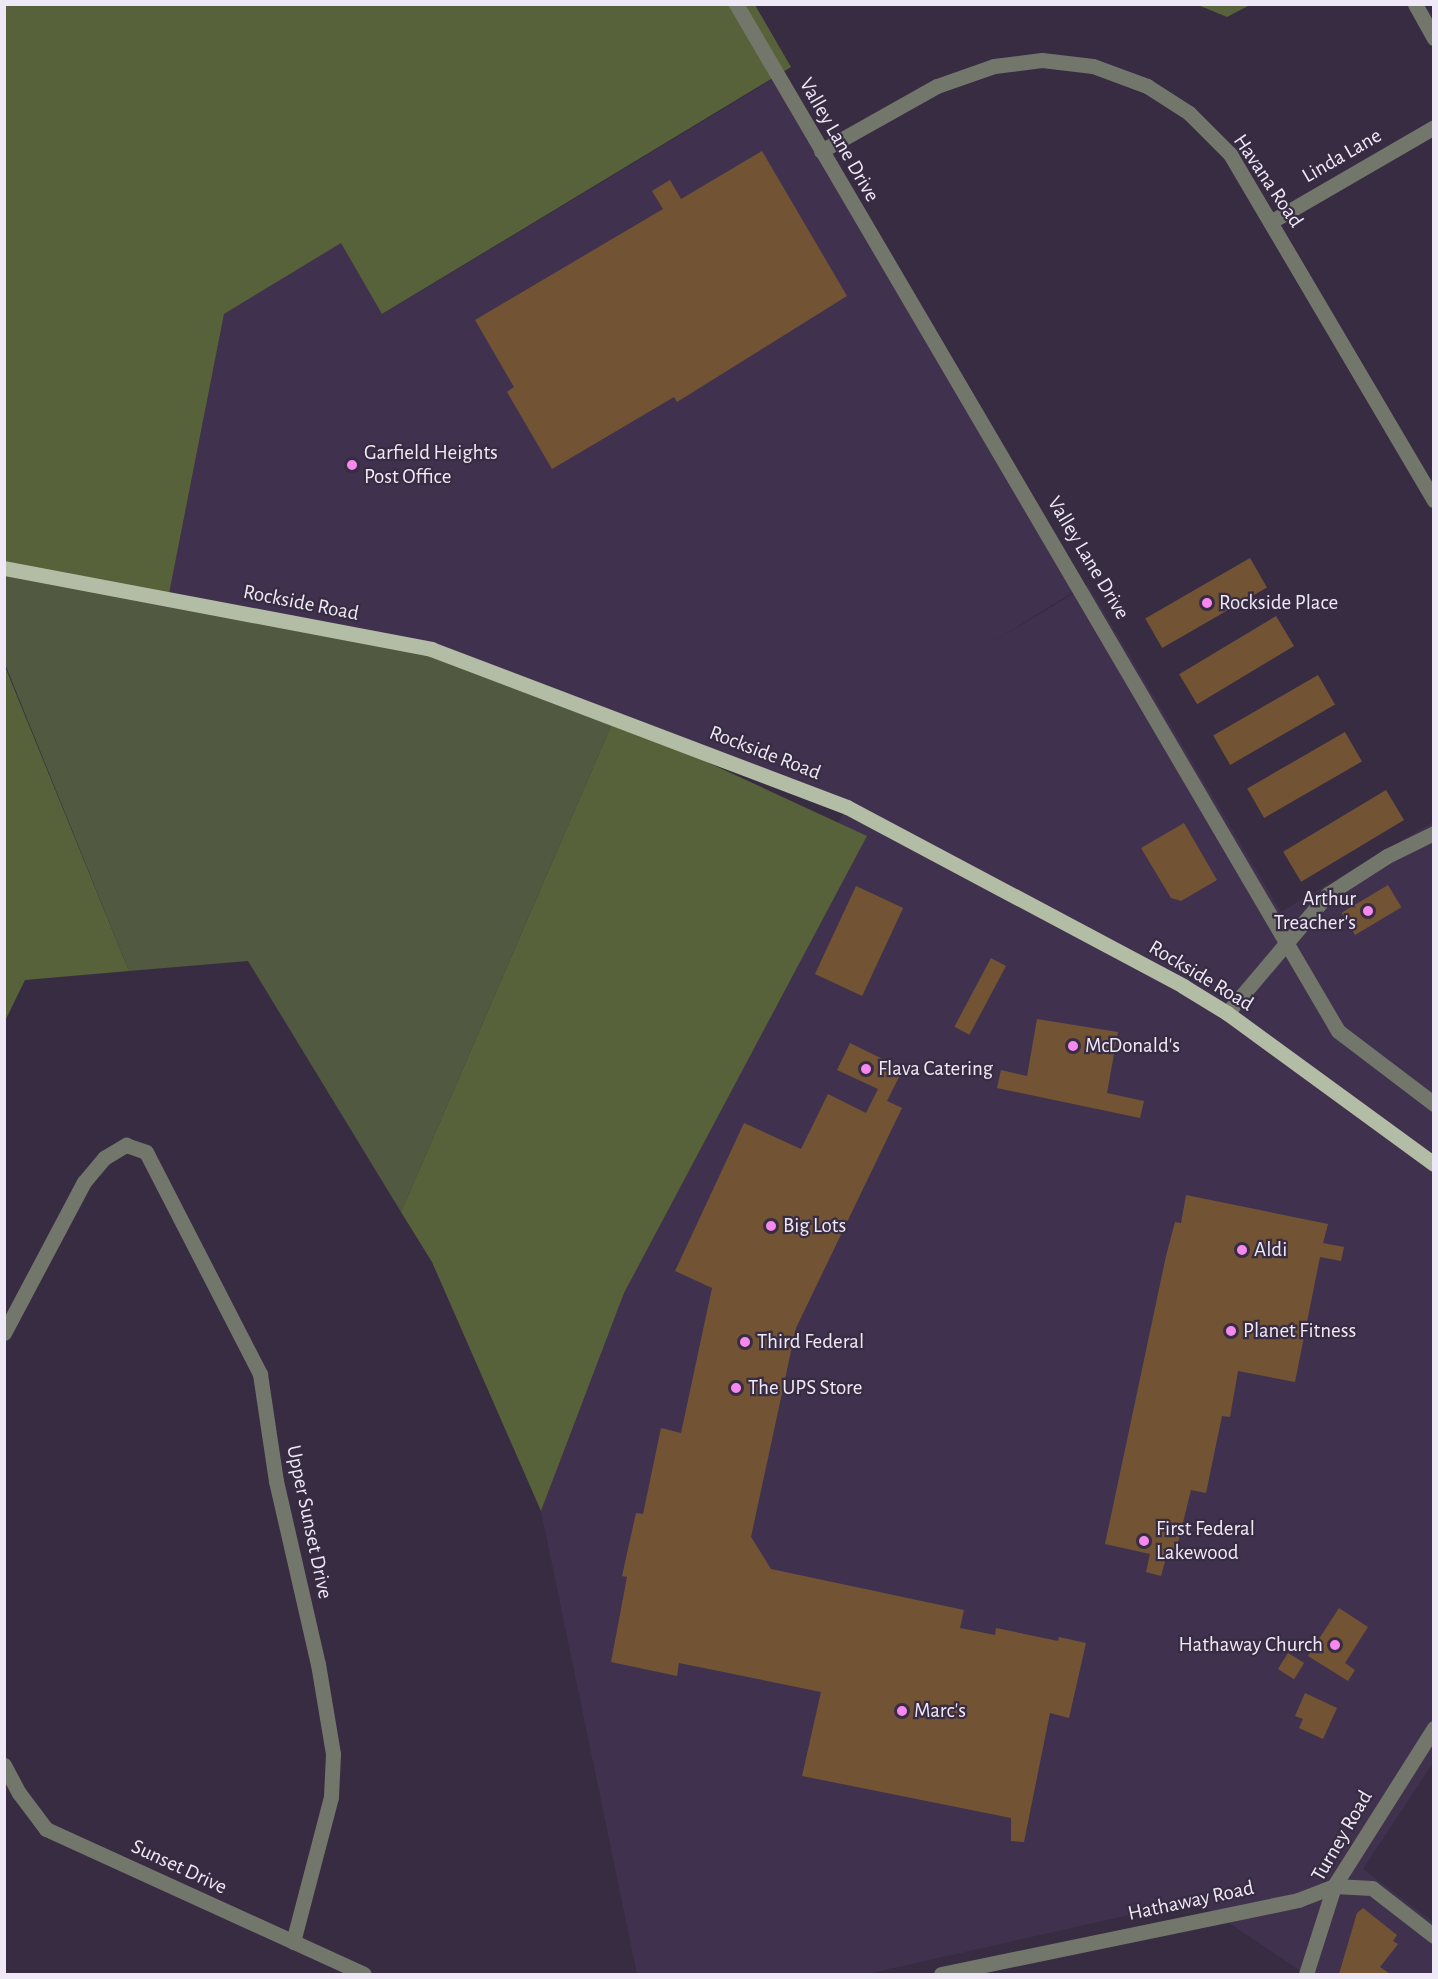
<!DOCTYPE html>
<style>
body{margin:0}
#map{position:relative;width:1438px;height:1979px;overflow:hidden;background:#372c42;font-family:"Alegreya Sans",sans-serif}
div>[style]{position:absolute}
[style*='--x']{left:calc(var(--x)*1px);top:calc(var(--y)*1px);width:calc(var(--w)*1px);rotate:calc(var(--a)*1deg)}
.built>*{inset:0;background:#40324e}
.green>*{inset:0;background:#515940}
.forest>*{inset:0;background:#57623a}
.building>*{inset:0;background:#725434;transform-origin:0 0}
.minor>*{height:15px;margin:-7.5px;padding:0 7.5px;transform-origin:7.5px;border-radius:7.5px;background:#73776b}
.major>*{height:15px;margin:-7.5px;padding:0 7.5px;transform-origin:7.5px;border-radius:7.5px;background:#b3bca4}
.dots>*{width:16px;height:16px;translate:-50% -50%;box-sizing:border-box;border:3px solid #372c42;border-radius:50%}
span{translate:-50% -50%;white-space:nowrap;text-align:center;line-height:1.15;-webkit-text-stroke:4.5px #372c42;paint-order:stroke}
.street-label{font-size:21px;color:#efe9f7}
.poi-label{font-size:21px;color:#efe9f7}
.left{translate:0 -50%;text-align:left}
.right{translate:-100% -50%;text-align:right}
.frame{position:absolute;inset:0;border:6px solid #efe9f7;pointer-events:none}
</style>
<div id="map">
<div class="built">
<div style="clip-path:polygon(778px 76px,1081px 587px,983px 648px,1088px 585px,1281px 912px,1433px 822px,1433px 1763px,1363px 1869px,1433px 1922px,1433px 1974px,1305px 1974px,1195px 1900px,867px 1974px,637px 1974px,541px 1511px,624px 1293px,867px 836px,838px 824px,846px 807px,431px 649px,168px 599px,224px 314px,341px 242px,383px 314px)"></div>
</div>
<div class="green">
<div style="clip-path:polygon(4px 568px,431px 649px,614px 719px,401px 1212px,248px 961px,129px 971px,5px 664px)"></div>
</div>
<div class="forest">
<div style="clip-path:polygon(4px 5px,755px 5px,791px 67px,382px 314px,341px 243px,224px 314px,168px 599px,5px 568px)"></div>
<div style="clip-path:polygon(1198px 5px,1250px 5px,1227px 17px)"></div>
<div style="clip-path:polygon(4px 664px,129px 971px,25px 980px,5px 1021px)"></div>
<div style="clip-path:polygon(614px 719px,867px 836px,624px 1293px,541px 1511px,432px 1262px,401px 1212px)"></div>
</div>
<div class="building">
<div style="clip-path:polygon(762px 151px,847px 296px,677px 402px,674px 397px,552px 469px,507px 392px,514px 387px,475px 320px,663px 209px,652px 191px,670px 180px,681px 199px)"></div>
<div style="left:1250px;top:558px;width:34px;height:121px;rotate:60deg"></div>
<div style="left:1276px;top:616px;width:35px;height:113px;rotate:59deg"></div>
<div style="left:1318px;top:675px;width:34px;height:121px;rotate:60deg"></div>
<div style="left:1345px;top:732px;width:34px;height:113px;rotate:60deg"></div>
<div style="left:1386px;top:790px;width:35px;height:120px;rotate:59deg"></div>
<div style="clip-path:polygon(1184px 823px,1217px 880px,1181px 901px,1171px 898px,1141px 848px)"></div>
<div style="left:1388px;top:885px;width:26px;height:54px;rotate:59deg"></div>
<div style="left:856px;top:886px;width:52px;height:97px;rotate:25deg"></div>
<div style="left:991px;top:958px;width:17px;height:78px;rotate:28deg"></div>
<div style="clip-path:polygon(1037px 1019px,1118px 1032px,1107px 1093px,1144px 1101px,1140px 1118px,997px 1088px,1001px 1070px,1027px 1076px)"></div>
<div style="clip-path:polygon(850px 1043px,903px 1069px,887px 1101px,902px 1108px,796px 1328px,751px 1537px,771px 1569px,964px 1610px,960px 1628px,995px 1635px,996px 1628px,1058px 1641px,1059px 1637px,1086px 1643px,1069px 1718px,1050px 1713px,1024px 1842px,1011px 1841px,1011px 1818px,802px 1776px,821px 1692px,679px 1663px,677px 1676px,611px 1662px,627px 1577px,622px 1576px,636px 1513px,643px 1514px,661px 1428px,681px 1433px,712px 1288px,675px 1271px,744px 1123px,801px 1149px,828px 1094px,866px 1113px,878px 1089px,837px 1070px)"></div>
<div style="clip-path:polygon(1186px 1195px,1328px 1224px,1323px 1243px,1344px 1247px,1341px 1261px,1320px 1257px,1295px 1382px,1238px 1371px,1230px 1417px,1222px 1416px,1206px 1493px,1191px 1490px,1174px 1559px,1166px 1558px,1161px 1576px,1146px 1572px,1150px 1554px,1105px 1544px,1166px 1256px,1175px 1222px,1181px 1223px)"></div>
<div style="clip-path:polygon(1339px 1608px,1368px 1627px,1345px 1663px,1355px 1670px,1348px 1681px,1308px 1656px)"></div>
<div style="left:1288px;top:1653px;width:19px;height:19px;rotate:32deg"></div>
<div style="clip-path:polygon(1305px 1693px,1337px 1708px,1323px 1739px,1299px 1728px,1303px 1719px,1295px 1716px)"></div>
<div style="clip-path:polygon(1363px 1908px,1397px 1935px,1393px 1941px,1398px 1944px,1380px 1967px,1390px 1974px,1339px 1974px,1357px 1913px)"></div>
</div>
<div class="minor">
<div style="--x:736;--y:4;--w:1190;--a:59.62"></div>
<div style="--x:1338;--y:1031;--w:121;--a:37.2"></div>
<div style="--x:1415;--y:4;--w:39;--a:61"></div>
<div style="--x:821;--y:151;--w:133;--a:-29.3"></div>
<div style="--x:937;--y:86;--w:60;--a:-19.3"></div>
<div style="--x:994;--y:66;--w:48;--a:-7.1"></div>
<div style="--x:1042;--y:60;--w:51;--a:6.7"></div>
<div style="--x:1093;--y:66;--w:58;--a:20.3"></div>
<div style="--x:1147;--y:86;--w:50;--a:32.7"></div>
<div style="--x:1189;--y:113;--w:58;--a:45"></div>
<div style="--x:1230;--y:154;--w:402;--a:59.5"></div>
<div style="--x:1272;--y:221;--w:187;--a:-30.1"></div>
<div style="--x:1227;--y:1013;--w:156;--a:-49.7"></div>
<div style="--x:1328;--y:894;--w:70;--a:-32.8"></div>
<div style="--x:1387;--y:856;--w:52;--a:-26.1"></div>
<div style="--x:4;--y:1333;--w:171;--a:-62.1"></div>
<div style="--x:84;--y:1182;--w:31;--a:-50"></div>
<div style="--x:104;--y:1158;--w:26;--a:-31"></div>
<div style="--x:126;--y:1145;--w:21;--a:19"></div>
<div style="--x:146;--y:1152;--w:250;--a:62.8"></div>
<div style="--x:260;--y:1374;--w:108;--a:81.5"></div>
<div style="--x:276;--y:1481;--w:188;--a:77.1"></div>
<div style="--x:318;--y:1664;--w:91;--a:80.5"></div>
<div style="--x:333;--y:1754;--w:43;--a:92.7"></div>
<div style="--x:331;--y:1797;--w:150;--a:104.7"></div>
<div style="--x:4;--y:1765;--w:32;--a:62"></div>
<div style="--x:19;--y:1793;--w:45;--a:53.1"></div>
<div style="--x:46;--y:1829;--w:349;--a:24.5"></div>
<div style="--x:941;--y:1974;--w:365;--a:-11.7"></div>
<div style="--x:1298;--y:1900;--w:39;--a:-21"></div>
<div style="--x:1334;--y:1886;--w:38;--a:3"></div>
<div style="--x:1372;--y:1888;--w:78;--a:37.7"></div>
<div style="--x:1306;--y:1974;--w:92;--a:-72.3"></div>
<div style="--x:1334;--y:1886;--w:187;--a:-57.7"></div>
</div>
<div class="major">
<div style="--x:4;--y:568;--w:435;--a:10.7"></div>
<div style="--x:431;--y:649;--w:445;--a:20.8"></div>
<div style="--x:847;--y:807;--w:381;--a:28"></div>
<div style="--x:1183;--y:986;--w:52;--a:31.5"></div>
<div style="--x:1227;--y:1013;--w:256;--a:36.1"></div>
</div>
<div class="dots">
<div style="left:352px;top:465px;background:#f689ed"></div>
<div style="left:1207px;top:603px;background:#f689ed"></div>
<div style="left:1368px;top:911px;background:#f689ed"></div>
<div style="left:1073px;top:1046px;background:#f689ed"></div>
<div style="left:866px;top:1069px;background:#f689ed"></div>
<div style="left:771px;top:1226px;background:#f689ed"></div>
<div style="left:1242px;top:1250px;background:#f689ed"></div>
<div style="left:1231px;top:1331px;background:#f689ed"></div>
<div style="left:745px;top:1342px;background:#f689ed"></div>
<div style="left:736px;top:1388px;background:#f689ed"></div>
<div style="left:1144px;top:1541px;background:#f689ed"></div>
<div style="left:1335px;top:1645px;background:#f689ed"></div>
<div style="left:902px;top:1711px;background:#f689ed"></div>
</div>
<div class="street-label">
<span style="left:839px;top:140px;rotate:60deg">Valley Lane Drive</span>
<span style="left:1342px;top:156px;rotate:-30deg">Linda Lane</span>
<span style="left:1268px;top:181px;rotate:56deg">Havana Road</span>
<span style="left:1088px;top:558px;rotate:59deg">Valley Lane Drive</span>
<span style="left:301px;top:603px;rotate:11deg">Rockside Road</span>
<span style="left:765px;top:753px;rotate:21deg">Rockside Road</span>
<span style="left:1201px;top:976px;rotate:31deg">Rockside Road</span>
<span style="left:309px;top:1522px;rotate:78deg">Upper Sunset Drive</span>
<span style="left:1342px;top:1836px;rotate:-60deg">Turney Road</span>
<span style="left:179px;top:1867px;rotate:25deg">Sunset Drive</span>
<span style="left:1191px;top:1901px;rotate:-12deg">Hathaway Road</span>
</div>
<div class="poi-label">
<span class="left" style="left:364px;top:465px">Garfield Heights<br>Post Office</span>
<span class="left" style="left:1219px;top:603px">Rockside Place</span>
<span class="right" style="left:1356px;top:911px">Arthur<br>Treacher's</span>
<span class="left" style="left:1085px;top:1046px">McDonald's</span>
<span class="left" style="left:878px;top:1069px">Flava Catering</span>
<span class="left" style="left:783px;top:1226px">Big Lots</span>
<span class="left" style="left:1254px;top:1250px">Aldi</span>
<span class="left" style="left:1243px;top:1331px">Planet Fitness</span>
<span class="left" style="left:757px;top:1342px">Third Federal</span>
<span class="left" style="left:748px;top:1388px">The UPS Store</span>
<span class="left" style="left:1156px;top:1541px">First Federal<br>Lakewood</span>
<span class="right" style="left:1323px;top:1645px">Hathaway Church</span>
<span class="left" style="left:914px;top:1711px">Marc's</span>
</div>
<div class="frame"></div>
</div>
